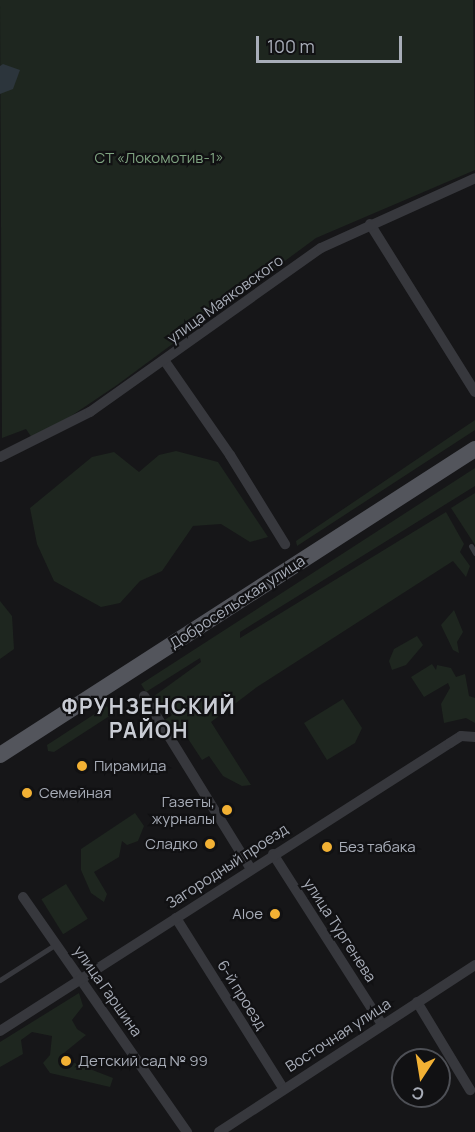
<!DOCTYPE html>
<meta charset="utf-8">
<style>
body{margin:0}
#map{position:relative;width:475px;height:1132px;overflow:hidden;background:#161618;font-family:Manrope,sans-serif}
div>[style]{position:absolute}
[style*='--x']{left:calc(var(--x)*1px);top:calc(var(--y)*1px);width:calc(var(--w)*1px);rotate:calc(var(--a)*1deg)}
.green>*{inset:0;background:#1e261f;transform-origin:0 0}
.water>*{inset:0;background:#2c353c}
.lane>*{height:5px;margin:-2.5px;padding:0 2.5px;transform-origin:2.5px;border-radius:2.5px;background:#37383d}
.street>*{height:10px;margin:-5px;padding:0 5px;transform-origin:5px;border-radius:5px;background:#37383d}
.primary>*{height:16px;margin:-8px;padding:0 8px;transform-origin:8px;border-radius:8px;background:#53555c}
.dots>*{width:16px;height:16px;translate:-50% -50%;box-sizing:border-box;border:3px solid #111113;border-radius:50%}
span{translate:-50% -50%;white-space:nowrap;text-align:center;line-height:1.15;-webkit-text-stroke:4.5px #111113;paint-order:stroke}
.park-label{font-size:15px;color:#7fa381}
.street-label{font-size:15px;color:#a8adb8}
.poi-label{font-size:15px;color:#a8adb8}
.left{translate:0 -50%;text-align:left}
.right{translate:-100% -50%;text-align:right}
.district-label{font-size:21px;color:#c9ccd4;font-weight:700;letter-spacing:1.5px}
.north{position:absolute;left:391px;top:1048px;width:60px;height:60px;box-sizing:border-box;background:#111113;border:2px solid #4d4f55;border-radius:50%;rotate:192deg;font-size:16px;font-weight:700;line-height:24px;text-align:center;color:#a8adb8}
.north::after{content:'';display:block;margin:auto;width:21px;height:27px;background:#f2b134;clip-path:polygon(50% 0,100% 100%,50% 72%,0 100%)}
.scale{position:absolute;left:256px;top:36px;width:146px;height:27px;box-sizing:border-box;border:3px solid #a8adb8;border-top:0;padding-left:8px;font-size:18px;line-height:21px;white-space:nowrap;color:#a8adb8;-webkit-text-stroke:4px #111113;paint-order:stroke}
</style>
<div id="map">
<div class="green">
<div style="clip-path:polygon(0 0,473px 0,475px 170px,316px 238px,117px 385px,34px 441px,26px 429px,2px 438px)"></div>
<div style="clip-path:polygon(475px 420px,475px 430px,297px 546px,296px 541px)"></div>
<div style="clip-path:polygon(176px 451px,218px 462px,268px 537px,250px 542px,221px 524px,193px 526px,162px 571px,140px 581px,120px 603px,101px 607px,54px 581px,37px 544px,30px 508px,92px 457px,114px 452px,139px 472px,159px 455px)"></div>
<div style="clip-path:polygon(475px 468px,475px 486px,240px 632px,240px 638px,446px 512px,464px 544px,460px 552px,470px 566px,466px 577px,453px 561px,257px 687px,211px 722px,251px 785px,242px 786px,223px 776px,209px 756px,202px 760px,181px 728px,171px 733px,163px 721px,172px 715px,165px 705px,156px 710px,150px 699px,201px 662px,200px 658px,146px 692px,141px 684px)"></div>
<div style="clip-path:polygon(475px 493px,475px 545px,451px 508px)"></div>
<div style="clip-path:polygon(0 601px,12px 616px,14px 649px,0 659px)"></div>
<div style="clip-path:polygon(454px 610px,463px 632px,457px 642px,459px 653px,453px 650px,441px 625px)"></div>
<div style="clip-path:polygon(417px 636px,423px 645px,406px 665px,392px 670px,389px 661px,394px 649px)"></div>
<div style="clip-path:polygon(432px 664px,436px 670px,437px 665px,451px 668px,456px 677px,465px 674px,469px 696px,475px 698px,475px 723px,466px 718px,444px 723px,441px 704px,450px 688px,448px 683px,424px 697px,411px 677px)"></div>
<div style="clip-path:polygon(343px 699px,362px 728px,355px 743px,327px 760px,304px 723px)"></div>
<div style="clip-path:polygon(107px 706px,111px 715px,54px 752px,48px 751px,47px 745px)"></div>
<div style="clip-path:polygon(135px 813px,144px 826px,138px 841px,127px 845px,122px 841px,119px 857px,94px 872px,107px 894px,104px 902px,91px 893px,81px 870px,81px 849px)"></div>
<div style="left:66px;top:884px;width:41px;height:29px;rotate:58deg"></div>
<div style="clip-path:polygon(79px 993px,83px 1006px,72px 1020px,77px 1029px,86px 1035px,59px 1057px,113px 1078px,110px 1087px,50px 1073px,43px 1063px,50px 1055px,52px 1036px,32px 1032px,21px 1040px,23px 1054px,0 1067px,0 1042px)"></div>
</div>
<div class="water">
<div style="clip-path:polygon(3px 64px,20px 70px,13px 89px,0 94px,0 66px)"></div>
</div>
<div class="lane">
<div style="--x:471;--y:546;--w:8;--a:60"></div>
<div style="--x:0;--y:980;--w:67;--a:-32.7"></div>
</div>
<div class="street">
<div style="--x:370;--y:224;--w:198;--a:58"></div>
<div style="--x:164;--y:360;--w:116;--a:55.2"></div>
<div style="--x:230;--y:455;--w:105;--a:58.3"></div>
<div style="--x:0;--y:457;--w:101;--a:-26.6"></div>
<div style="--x:90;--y:412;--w:283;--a:-35.4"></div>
<div style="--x:321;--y:248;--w:169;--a:-24.4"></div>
<div style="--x:144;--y:696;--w:203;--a:58.3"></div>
<div style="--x:273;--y:854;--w:201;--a:57.4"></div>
<div style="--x:23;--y:897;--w:287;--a:55.1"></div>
<div style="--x:176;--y:918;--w:201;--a:57.8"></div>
<div style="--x:417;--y:1002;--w:103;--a:58.9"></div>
<div style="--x:0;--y:1031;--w:534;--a:-32.62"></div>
<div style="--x:450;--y:743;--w:13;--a:-32"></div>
<div style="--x:461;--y:736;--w:14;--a:4"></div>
<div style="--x:219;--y:1132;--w:306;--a:-33.1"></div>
</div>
<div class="primary">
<div style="--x:0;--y:755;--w:565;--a:-32.79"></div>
</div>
<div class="dots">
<div style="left:82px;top:766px;background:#f2b134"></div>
<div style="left:27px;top:793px;background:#f2b134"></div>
<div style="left:227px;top:810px;background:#f2b134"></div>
<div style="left:210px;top:844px;background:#f2b134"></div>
<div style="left:327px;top:847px;background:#f2b134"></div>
<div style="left:275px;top:914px;background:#f2b134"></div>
<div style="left:66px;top:1061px;background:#f2b134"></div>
</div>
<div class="park-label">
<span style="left:159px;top:158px">СТ «Локомотив-1»</span>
</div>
<div class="street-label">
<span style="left:225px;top:299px;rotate:-36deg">улица Маяковского</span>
<span style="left:237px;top:602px;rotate:-33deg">Добросельская улица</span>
<span style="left:227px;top:866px;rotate:-33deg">Загородный проезд</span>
<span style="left:340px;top:930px;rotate:57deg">улица Тургенева</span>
<span style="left:108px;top:991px;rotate:55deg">улица Гаршина</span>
<span style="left:242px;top:995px;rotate:58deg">6-й проезд</span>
<span style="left:338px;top:1035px;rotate:-33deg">Восточная улица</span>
</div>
<div class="poi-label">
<span class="left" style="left:94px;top:766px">Пирамида</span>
<span class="left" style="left:39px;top:793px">Семейная</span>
<span class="right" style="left:215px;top:810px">Газеты,<br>журналы</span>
<span class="right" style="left:198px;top:844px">Сладко</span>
<span class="left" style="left:339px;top:847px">Без табака</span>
<span class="right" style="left:263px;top:914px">Aloe</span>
<span class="left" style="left:78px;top:1061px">Детский сад № 99</span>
</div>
<div class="district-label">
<span style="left:149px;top:718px">ФРУНЗЕНСКИЙ<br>РАЙОН</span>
</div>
<div class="north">С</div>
<div class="scale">100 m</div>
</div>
